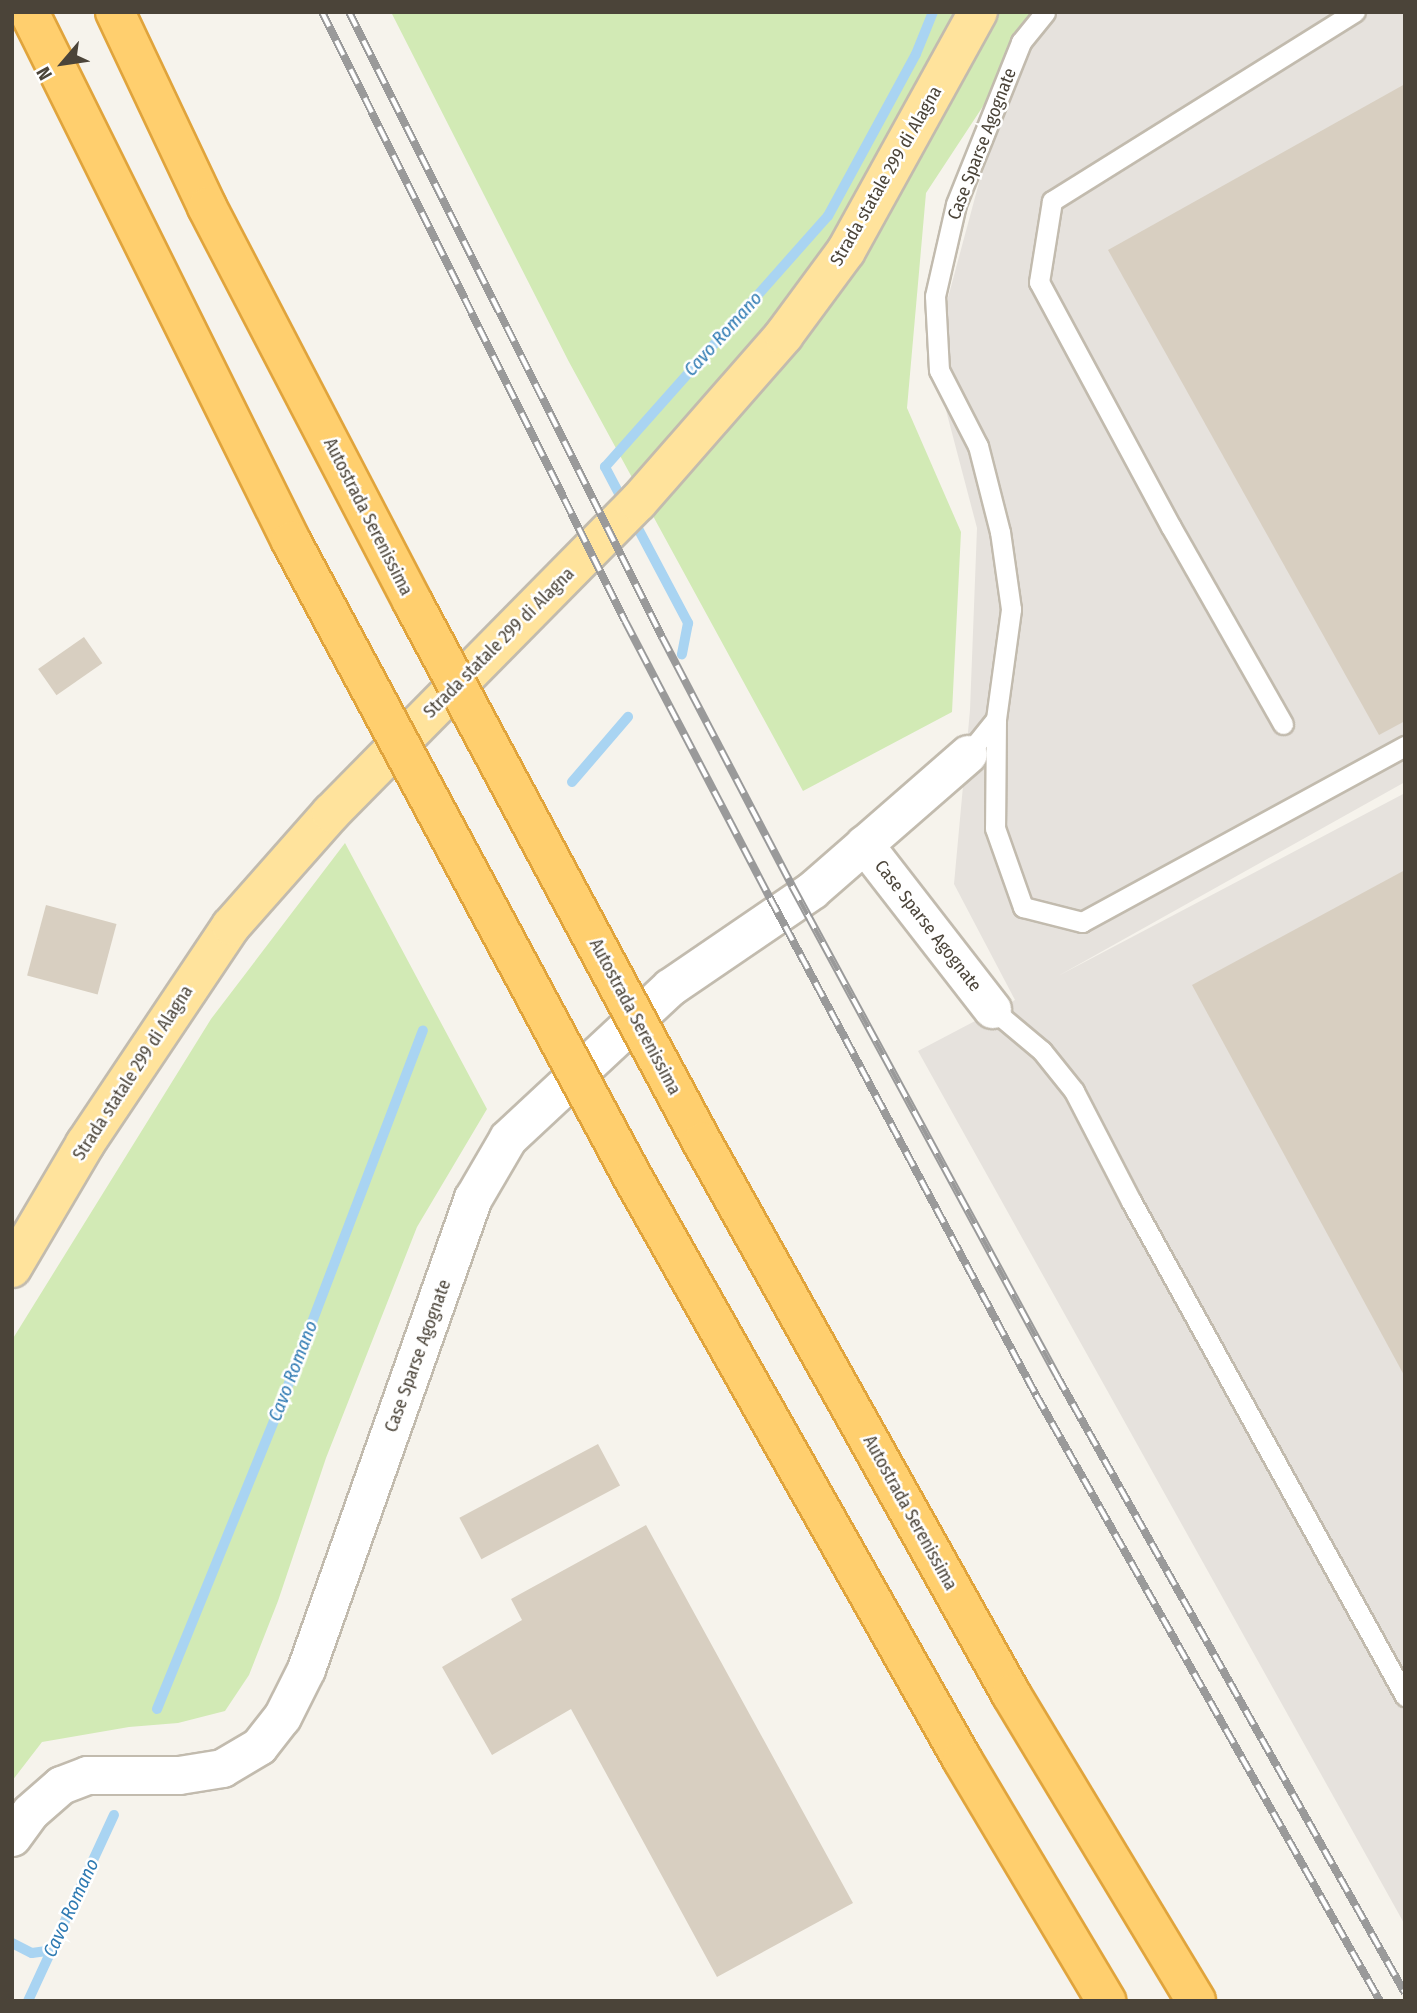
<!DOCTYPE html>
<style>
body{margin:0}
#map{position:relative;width:1417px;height:2013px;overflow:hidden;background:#f6f3ec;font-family:"Fira Sans Condensed",sans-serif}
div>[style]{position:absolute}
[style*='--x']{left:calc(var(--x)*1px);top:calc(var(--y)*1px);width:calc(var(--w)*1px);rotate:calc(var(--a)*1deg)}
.industrial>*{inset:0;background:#e6e2dd}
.green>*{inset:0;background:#d2eab5}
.stream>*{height:10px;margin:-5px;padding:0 5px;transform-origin:5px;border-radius:5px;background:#a9d4f2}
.building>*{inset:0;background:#d8cfc1;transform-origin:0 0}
.roads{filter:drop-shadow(2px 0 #c2bbae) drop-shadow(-2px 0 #c2bbae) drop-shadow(0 2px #c2bbae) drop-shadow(0 -2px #c2bbae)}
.service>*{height:19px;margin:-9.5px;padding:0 9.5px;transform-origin:9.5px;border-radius:9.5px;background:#fff}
.minor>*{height:37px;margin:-18.5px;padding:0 18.5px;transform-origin:18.5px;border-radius:18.5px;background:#fff}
.primary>*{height:38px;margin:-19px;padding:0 19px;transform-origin:19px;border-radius:19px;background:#ffe39c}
.rail>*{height:8px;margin-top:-4px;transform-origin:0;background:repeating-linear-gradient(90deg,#fff 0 16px,#9a9a9a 0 32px);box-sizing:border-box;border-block:2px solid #9a9a9a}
.bridges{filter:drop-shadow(2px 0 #e0a43c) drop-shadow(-2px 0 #e0a43c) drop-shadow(0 2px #e0a43c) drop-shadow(0 -2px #e0a43c)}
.motorway-bridge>*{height:38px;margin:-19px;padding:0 19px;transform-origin:19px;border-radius:19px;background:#ffcf6e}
span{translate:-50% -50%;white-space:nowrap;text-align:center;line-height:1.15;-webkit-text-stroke:5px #fff;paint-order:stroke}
.street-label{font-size:18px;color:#4b4439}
.water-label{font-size:19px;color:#2e7ab2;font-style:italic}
.frame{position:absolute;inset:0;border:14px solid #4b4439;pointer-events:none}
.north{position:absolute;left:28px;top:28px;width:70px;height:70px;-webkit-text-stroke:5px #fff;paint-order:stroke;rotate:241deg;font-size:19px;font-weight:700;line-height:28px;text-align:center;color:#4b4439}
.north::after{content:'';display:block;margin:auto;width:24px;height:32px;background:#4b4439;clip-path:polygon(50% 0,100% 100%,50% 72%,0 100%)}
</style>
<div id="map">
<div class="industrial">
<div style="clip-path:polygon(1038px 12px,1405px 12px,1405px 782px,1058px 976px,1405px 793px,1405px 1925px,918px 1051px,1015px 1000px,954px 884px,970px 710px,977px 528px,932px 357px,1018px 38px)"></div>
</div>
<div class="green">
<div style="clip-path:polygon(391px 12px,1045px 12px,926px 193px,907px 408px,961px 532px,952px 712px,803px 791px,569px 362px)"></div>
<div style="clip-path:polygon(345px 843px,487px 1109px,417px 1227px,326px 1458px,278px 1601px,249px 1675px,225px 1711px,178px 1723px,129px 1727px,42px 1742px,12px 1781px,12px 1340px,211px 1019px)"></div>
</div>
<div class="stream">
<div style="--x:624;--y:503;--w:41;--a:-117.8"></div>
<div style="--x:605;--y:467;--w:336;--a:-48.4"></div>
<div style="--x:828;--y:216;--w:184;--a:-61.5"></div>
<div style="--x:916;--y:54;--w:45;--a:-68"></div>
<div style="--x:633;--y:519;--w:118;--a:62.1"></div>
<div style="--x:688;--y:623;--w:32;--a:101"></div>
<div style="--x:572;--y:782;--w:86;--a:-49.3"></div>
<div style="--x:157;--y:1709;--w:338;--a:-67.9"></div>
<div style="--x:284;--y:1396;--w:391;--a:-69.2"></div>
<div style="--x:12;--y:1943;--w:22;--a:27"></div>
<div style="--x:32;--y:1953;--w:22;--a:-8"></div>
<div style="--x:28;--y:2001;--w:205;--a:-65.2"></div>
</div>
<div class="building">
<div style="clip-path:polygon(1405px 84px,1405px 721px,1379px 735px,1108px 250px)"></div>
<div style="left:84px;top:637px;width:32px;height:56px;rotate:55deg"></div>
<div style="clip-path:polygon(1405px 870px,1405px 1377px,1192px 985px)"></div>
<div style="left:46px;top:905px;width:73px;height:73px;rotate:15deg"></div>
<div style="left:598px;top:1444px;width:47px;height:157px;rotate:62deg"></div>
<div style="clip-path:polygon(646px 1525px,853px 1903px,717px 1977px,571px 1709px,492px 1755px,442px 1667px,522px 1620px,511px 1599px)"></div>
</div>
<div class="roads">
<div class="service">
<div style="--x:996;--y:719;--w:109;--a:90.5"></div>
<div style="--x:995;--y:828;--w:84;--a:70.5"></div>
<div style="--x:1023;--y:907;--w:61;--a:14.3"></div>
<div style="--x:1082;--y:922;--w:368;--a:-28.6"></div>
<div style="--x:1283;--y:724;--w:227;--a:-119.6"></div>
<div style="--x:1171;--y:527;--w:278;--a:-118.3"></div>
<div style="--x:1039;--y:282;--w:82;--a:-80.9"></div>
<div style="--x:1052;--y:201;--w:357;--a:-32"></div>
<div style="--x:968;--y:754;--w:45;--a:-51.3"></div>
<div style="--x:996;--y:719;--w:111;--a:-82.2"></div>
<div style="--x:1011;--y:609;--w:78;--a:-98.1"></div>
<div style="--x:1000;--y:532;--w:89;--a:-104.3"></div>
<div style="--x:978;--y:446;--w:85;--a:-117.2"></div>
<div style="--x:939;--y:370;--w:74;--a:-93.1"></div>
<div style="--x:935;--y:296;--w:94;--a:-77.1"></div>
<div style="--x:956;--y:204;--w:175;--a:-68.1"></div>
<div style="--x:1021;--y:42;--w:38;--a:-51"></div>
<div style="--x:992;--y:1009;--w:65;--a:40"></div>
<div style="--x:1042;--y:1051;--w:51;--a:51.3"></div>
<div style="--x:1074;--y:1091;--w:124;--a:62.6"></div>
<div style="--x:1131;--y:1201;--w:566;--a:61.03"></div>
</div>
<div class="minor">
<div style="--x:864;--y:844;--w:209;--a:52.2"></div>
<div style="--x:12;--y:1837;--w:31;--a:-54"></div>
<div style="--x:30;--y:1812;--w:41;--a:-41.1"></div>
<div style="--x:61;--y:1785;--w:28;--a:-21"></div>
<div style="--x:87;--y:1775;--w:92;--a:0"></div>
<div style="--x:179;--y:1775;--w:44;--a:-9.2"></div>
<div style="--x:222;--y:1768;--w:43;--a:-30.7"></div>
<div style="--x:259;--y:1746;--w:37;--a:-52"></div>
<div style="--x:282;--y:1717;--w:54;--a:-63.4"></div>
<div style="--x:306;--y:1669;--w:500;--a:-70.5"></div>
<div style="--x:473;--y:1198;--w:69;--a:-59.7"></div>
<div style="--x:508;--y:1138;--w:221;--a:-43"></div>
<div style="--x:670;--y:987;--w:172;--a:-34.3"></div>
<div style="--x:812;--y:890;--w:207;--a:-41.1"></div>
</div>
<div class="primary">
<div style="--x:12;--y:1268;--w:144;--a:-59.5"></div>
<div style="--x:85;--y:1144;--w:262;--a:-56.2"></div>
<div style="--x:231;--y:926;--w:151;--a:-48.5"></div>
<div style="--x:331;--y:813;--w:437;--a:-45.4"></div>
<div style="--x:638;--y:502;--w:222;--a:-48.8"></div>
<div style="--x:784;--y:335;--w:104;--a:-53.6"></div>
<div style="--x:846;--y:251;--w:273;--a:-61.1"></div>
</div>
</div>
<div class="rail">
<div style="--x:322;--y:12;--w:680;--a:63.55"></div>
<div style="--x:625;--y:621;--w:313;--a:62.4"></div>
<div style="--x:770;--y:898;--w:564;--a:61.84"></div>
<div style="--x:1036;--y:1395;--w:697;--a:60.42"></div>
<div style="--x:349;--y:12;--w:699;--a:63.4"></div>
<div style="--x:662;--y:637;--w:281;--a:62.4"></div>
<div style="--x:792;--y:886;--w:557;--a:61.59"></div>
<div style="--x:1057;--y:1376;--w:708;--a:60.58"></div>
</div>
<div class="bridges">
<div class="motorway-bridge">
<div style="--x:29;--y:12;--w:590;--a:63.65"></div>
<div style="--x:291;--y:541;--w:723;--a:61.77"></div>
<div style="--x:633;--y:1178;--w:668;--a:60.48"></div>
<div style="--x:962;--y:1759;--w:282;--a:59.2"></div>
<div style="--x:115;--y:12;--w:216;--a:64.7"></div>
<div style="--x:207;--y:207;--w:444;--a:62.5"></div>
<div style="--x:412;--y:601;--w:614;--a:61.81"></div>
<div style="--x:702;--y:1142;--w:633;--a:60.76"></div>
<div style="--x:1011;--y:1694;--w:358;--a:58.9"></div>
</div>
</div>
<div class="street-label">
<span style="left:982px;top:144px;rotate:-69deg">Case Sparse Agognate</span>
<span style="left:886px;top:176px;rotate:-60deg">Strada statale 299 di Alagna</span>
<span style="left:368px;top:517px;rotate:63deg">Autostrada Serenissima</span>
<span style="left:499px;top:643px;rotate:-45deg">Strada statale 299 di Alagna</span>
<span style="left:928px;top:926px;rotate:52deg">Case Sparse Agognate</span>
<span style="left:635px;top:1017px;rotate:62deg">Autostrada Serenissima</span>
<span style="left:133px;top:1073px;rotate:-57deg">Strada statale 299 di Alagna</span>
<span style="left:418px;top:1356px;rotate:-70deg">Case Sparse Agognate</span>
<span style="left:910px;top:1513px;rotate:61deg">Autostrada Serenissima</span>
</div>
<div class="water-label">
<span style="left:723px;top:334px;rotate:-48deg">Cavo Romano</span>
<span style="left:293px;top:1371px;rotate:-69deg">Cavo Romano</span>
<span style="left:71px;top:1908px;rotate:-65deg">Cavo Romano</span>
</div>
<div class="frame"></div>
<div class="north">N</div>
</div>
